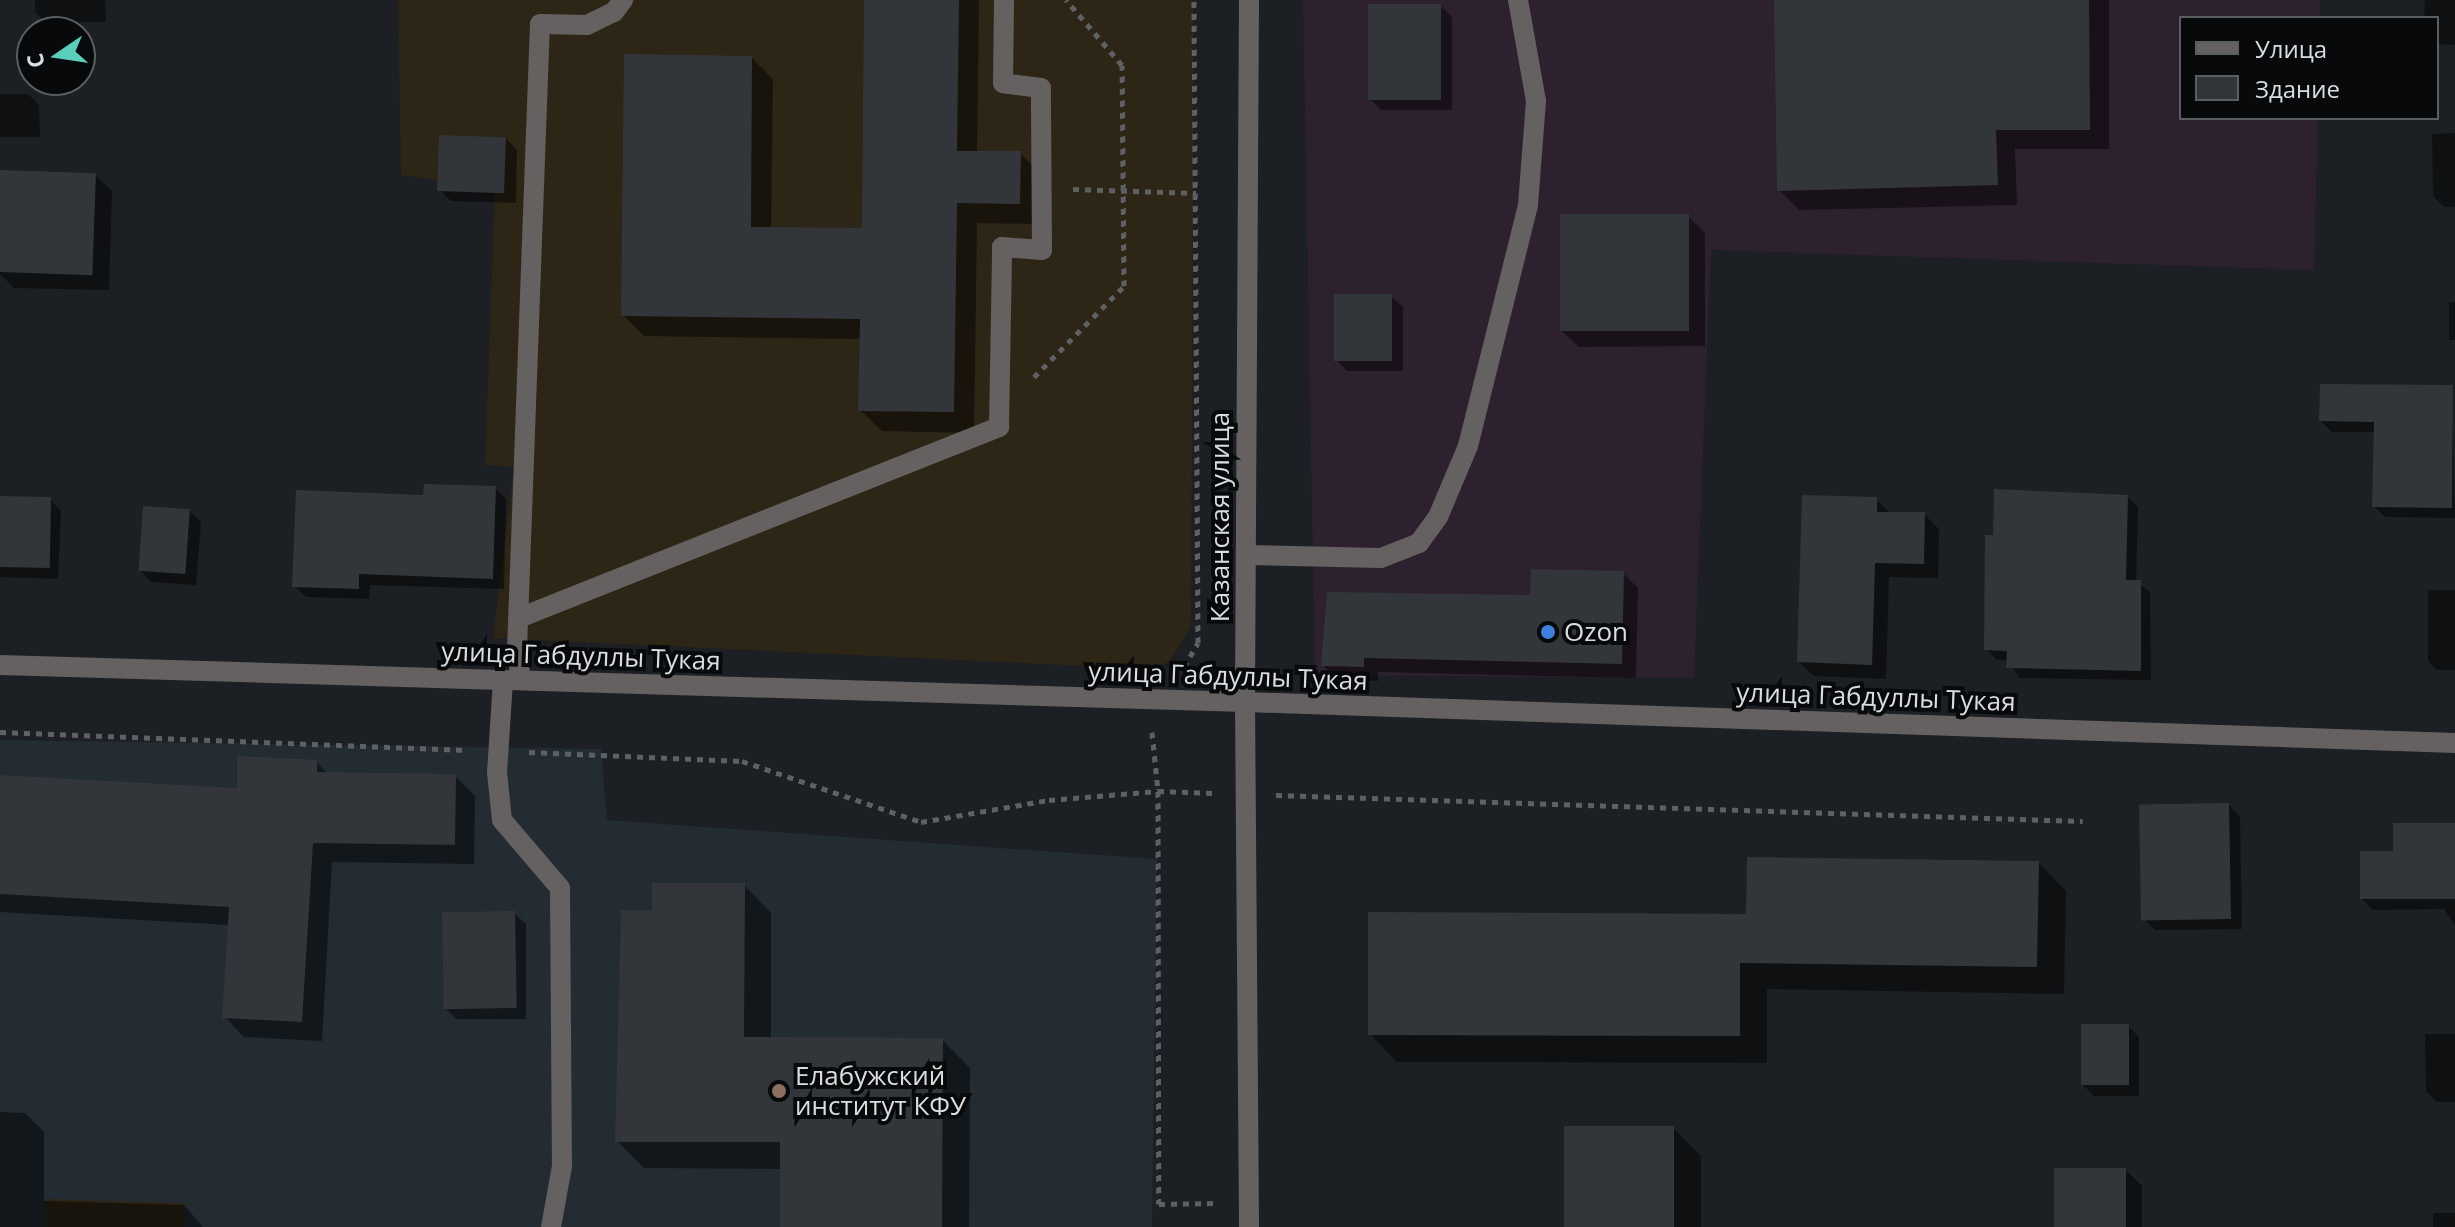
<!DOCTYPE html>
<meta charset="utf-8">
<style>
body{margin:0}
#map{position:relative;width:2455px;height:1227px;overflow:hidden;background:#1c1f23;font-family:"Open Sans",sans-serif}
div>[style]{position:absolute}
[style*='--x']{left:calc(var(--x)*1px);top:calc(var(--y)*1px);width:calc(var(--w)*1px);rotate:calc(var(--a)*1deg)}
.built>*{inset:0;background:#232b33}
.industrial>*{inset:0;background:#2d212f}
.education>*{inset:0;background:#2d2515}
.shadow>*{inset:0;background:#0007;transform-origin:0 0}
.building>*{inset:0;background:#32363a;transform-origin:0 0}
.path>*{height:5px;margin-top:-2.5px;transform-origin:0;background:repeating-linear-gradient(90deg,#5e6164 0 6px,transparent 0 12px)}
.service>*{height:20px;margin:-10px;padding:0 10px;transform-origin:10px;border-radius:10px;background:#656161}
.minor>*{height:20px;margin:-10px;padding:0 10px;transform-origin:10px;border-radius:10px;background:#656161}
.tertiary>*{height:20px;margin:-10px;padding:0 10px;transform-origin:10px;border-radius:10px;background:#656161}
.dots>*{width:22px;height:22px;translate:-50% -50%;box-sizing:border-box;border:4px solid #07090b;border-radius:50%}
span{translate:-50% -50%;white-space:nowrap;text-align:center;line-height:1.15;-webkit-text-stroke:8px #07090b;paint-order:stroke}
.street-label{font-size:26px;color:#dadde0}
.poi-label{font-size:26px;color:#dadde0}
.left{translate:0 -50%;text-align:left}
.legend{position:absolute;left:2179px;top:16px;width:260px;height:104px;box-sizing:border-box;background:#07090b;border:2px solid #5b5e60;margin:0;padding:10px 14px;list-style:none;font-size:24px;color:#dadde0}
.legend li{display:flex;align-items:center;gap:16px;height:40px}
.legend b{width:40px;border:2px solid #5b5e60}
.north{position:absolute;left:16px;top:16px;width:80px;height:80px;box-sizing:border-box;background:#07090b;border:2px solid #5b5e60;border-radius:50%;rotate:257deg;font-size:22px;font-weight:700;line-height:32px;text-align:center;color:#dadde0}
.north::after{content:'';display:block;margin:auto;width:28px;height:36px;background:#5bcebb;clip-path:polygon(50% 0,100% 100%,50% 72%,0 100%)}
</style>
<div id="map">
<div class="built">
<div style="clip-path:polygon(0 740px,601px 749px,607px 820px,1157px 859px,1152px 1227px,0 1227px)"></div>
</div>
<div class="industrial">
<div style="clip-path:polygon(1303px 0,2320px 0,2320px 18px,2181px 18px,2181px 118px,2318px 118px,2314px 270px,1711px 250px,1694px 678px,1315px 675px)"></div>
</div>
<div class="education">
<div style="clip-path:polygon(398px 0,1194px 0,1191px 627px,1170px 661px,1148px 669px,493px 638px,514px 467px,485px 465px,495px 189px,401px 175px)"></div>
<div style="clip-path:polygon(46px 1199px,185px 1203px,184px 1227px,46px 1227px)"></div>
</div>
<div class="shadow">
<div style="clip-path:polygon(35px 0,105px 0,106px 22px,46px 23px,35px 12px)"></div>
<div style="clip-path:polygon(866px 0,979px 0,977px 153px,1020px 153px,1041px 174px,1040px 224px,977px 223px,974px 433px,882px 431px,860px 410px,861px 339px,644px 336px,623px 315px,752px 58px,773px 79px,771px 229px,864px 230px)"></div>
<div style="clip-path:polygon(1775px 0,2109px 0,2109px 149px,2015px 149px,2017px 205px,1799px 210px,1779px 190px)"></div>
<div style="clip-path:polygon(2425px 0,2455px 0,2455px 45px,2437px 44px,2437px 18px,2424px 18px)"></div>
<div style="clip-path:polygon(1441px 6px,1452px 17px,1452px 110px,1381px 110px,1370px 99px)"></div>
<div style="clip-path:polygon(0 94px,28px 94px,39px 105px,40px 137px,0 137px)"></div>
<div style="clip-path:polygon(2455px 133px,2455px 207px,2444px 207px,2433px 196px,2432px 134px)"></div>
<div style="clip-path:polygon(506px 138px,517px 150px,516px 203px,451px 201px,440px 190px)"></div>
<div style="clip-path:polygon(0 172px,95px 175px,112px 191px,109px 290px,14px 288px,0 274px)"></div>
<div style="clip-path:polygon(1688px 216px,1705px 233px,1705px 346px,1579px 347px,1562px 331px)"></div>
<div style="clip-path:polygon(1391px 296px,1403px 307px,1403px 371px,1347px 371px,1336px 360px)"></div>
<div style="left:2449px;top:302px;width:6px;height:38px"></div>
<div style="clip-path:polygon(2452px 387px,2455px 518px,2385px 517px,2374px 506px,2375px 432px,2332px 432px,2321px 421px)"></div>
<div style="clip-path:polygon(495px 488px,506px 499px,504px 589px,370px 585px,369px 599px,306px 597px,295px 586px,425px 497px)"></div>
<div style="clip-path:polygon(2127px 497px,2138px 507px,2136px 582px,2150px 592px,2151px 680px,2019px 678px,2009px 660px,1997px 660px,1986px 649px)"></div>
<div style="clip-path:polygon(0 498px,50px 499px,61px 511px,58px 579px,0 577px)"></div>
<div style="clip-path:polygon(1876px 499px,1891px 514px,1924px 514px,1939px 529px,1938px 578px,1889px 577px,1886px 679px,1814px 676px,1799px 662px)"></div>
<div style="clip-path:polygon(189px 511px,201px 522px,196px 585px,151px 582px,140px 570px)"></div>
<div style="clip-path:polygon(1623px 573px,1638px 588px,1636px 678px,1378px 672px,1378px 681px,1338px 680px,1323px 665px)"></div>
<div style="clip-path:polygon(2428px 590px,2455px 590px,2455px 670px,2437px 670px,2428px 661px)"></div>
<div style="clip-path:polygon(316px 762px,328px 774px,455px 776px,475px 796px,474px 864px,332px 862px,322px 1041px,244px 1037px,225px 1017px,230px 925px,0 912px,0 777px,239px 790px)"></div>
<div style="clip-path:polygon(2229px 805px,2240px 817px,2242px 929px,2155px 930px,2144px 919px)"></div>
<div style="clip-path:polygon(2455px 825px,2455px 925px,2444px 909px,2373px 910px,2362px 899px,2395px 853px)"></div>
<div style="clip-path:polygon(2039px 863px,2066px 891px,2064px 994px,1767px 989px,1767px 1063px,1397px 1062px,1370px 1034px,1748px 916px)"></div>
<div style="clip-path:polygon(744px 885px,771px 913px,771px 1039px,942px 1040px,970px 1068px,969px 1227px,782px 1227px,782px 1169px,644px 1168px,617px 1141px,654px 912px)"></div>
<div style="clip-path:polygon(514px 913px,526px 924px,526px 1019px,456px 1019px,445px 1008px)"></div>
<div style="clip-path:polygon(2128px 1026px,2139px 1037px,2139px 1096px,2094px 1096px,2083px 1085px)"></div>
<div style="clip-path:polygon(2425px 1034px,2455px 1034px,2455px 1102px,2437px 1102px,2426px 1091px)"></div>
<div style="clip-path:polygon(0 1112px,25px 1113px,44px 1132px,44px 1201px,184px 1205px,203px 1227px,0 1227px)"></div>
<div style="clip-path:polygon(1673px 1128px,1701px 1156px,1701px 1227px,1566px 1227px)"></div>
<div style="clip-path:polygon(2126px 1170px,2142px 1186px,2142px 1227px,2056px 1227px)"></div>
<div style="left:2433px;top:1213px;width:22px;height:14px"></div>
</div>
<div class="building">
<div style="clip-path:polygon(864px 0,959px 0,957px 151px,1021px 151px,1020px 204px,957px 203px,954px 412px,858px 411px,860px 319px,621px 316px,624px 54px,752px 56px,751px 227px,862px 228px)"></div>
<div style="clip-path:polygon(1774px 0,2089px 0,2090px 130px,1996px 130px,1998px 185px,1777px 191px)"></div>
<div style="left:1368px;top:4px;width:73px;height:96px"></div>
<div style="left:439px;top:135px;width:67px;height:56px;rotate:2deg"></div>
<div style="left:0;top:170px;width:96px;height:102px;rotate:2deg"></div>
<div style="left:1689px;top:214px;width:117px;height:129px;rotate:90deg"></div>
<div style="left:1334px;top:294px;width:58px;height:67px"></div>
<div style="clip-path:polygon(2320px 384px,2453px 385px,2452px 508px,2372px 507px,2374px 422px,2319px 421px)"></div>
<div style="clip-path:polygon(424px 484px,496px 486px,493px 579px,359px 574px,359px 589px,292px 587px,296px 490px,423px 495px)"></div>
<div style="clip-path:polygon(1994px 489px,2128px 495px,2126px 580px,2141px 580px,2141px 671px,2006px 668px,2007px 651px,1984px 650px,1985px 535px,1993px 535px)"></div>
<div style="clip-path:polygon(1802px 495px,1877px 497px,1877px 512px,1925px 512px,1924px 564px,1875px 563px,1872px 665px,1797px 662px)"></div>
<div style="left:0;top:496px;width:51px;height:71px;rotate:1deg"></div>
<div style="left:143px;top:506px;width:47px;height:65px;rotate:4deg"></div>
<div style="clip-path:polygon(1531px 569px,1624px 571px,1622px 664px,1364px 658px,1364px 667px,1321px 666px,1327px 592px,1530px 595px)"></div>
<div style="clip-path:polygon(237px 756px,317px 760px,317px 772px,456px 774px,455px 845px,313px 843px,302px 1022px,222px 1018px,229px 907px,0 894px,0 775px,237px 788px)"></div>
<div style="left:2229px;top:803px;width:116px;height:90px;rotate:89deg"></div>
<div style="clip-path:polygon(2393px 823px,2455px 823px,2455px 899px,2360px 899px,2360px 851px,2393px 851px)"></div>
<div style="clip-path:polygon(1747px 857px,2039px 861px,2037px 967px,1740px 963px,1740px 1036px,1368px 1035px,1368px 912px,1746px 914px)"></div>
<div style="clip-path:polygon(652px 883px,745px 883px,744px 1037px,943px 1038px,942px 1227px,780px 1227px,780px 1142px,615px 1142px,621px 910px,652px 910px)"></div>
<div style="left:515px;top:911px;width:97px;height:73px;rotate:89deg"></div>
<div style="left:2081px;top:1024px;width:48px;height:61px"></div>
<div style="left:1564px;top:1126px;width:110px;height:101px"></div>
<div style="left:2054px;top:1168px;width:72px;height:59px"></div>
</div>
<div class="path">
<div style="--x:1073;--y:189;--w:123;--a:1.9"></div>
<div style="--x:1034;--y:377;--w:128;--a:-45.3"></div>
<div style="--x:1124;--y:286;--w:221;--a:-90.5"></div>
<div style="--x:1122;--y:65;--w:86;--a:-130.7"></div>
<div style="--x:1184;--y:667;--w:28;--a:-60"></div>
<div style="--x:1198;--y:643;--w:643;--a:-90.36"></div>
<div style="--x:0;--y:732;--w:467;--a:2.2"></div>
<div style="--x:1152;--y:732;--w:59;--a:84.2"></div>
<div style="--x:1158;--y:791;--w:413;--a:89.9"></div>
<div style="--x:1159;--y:1204;--w:58;--a:-1"></div>
<div style="--x:529;--y:752;--w:213;--a:2.4"></div>
<div style="--x:742;--y:761;--w:189;--a:18.8"></div>
<div style="--x:921;--y:822;--w:130;--a:-9.8"></div>
<div style="--x:1049;--y:800;--w:109;--a:-4.7"></div>
<div style="--x:1158;--y:791;--w:56;--a:2"></div>
<div style="--x:1276;--y:795;--w:807;--a:1.85"></div>
</div>
<div class="service">
<div style="--x:1246;--y:555;--w:135;--a:1.3"></div>
<div style="--x:1381;--y:558;--w:41;--a:-21.5"></div>
<div style="--x:1419;--y:543;--w:32;--a:-54"></div>
<div style="--x:1438;--y:517;--w:77;--a:-67.1"></div>
<div style="--x:1468;--y:446;--w:248;--a:-76"></div>
<div style="--x:1528;--y:205;--w:104;--a:-85.6"></div>
<div style="--x:1536;--y:101;--w:103;--a:-100.1"></div>
<div style="--x:519;--y:618;--w:517;--a:-21.7"></div>
<div style="--x:999;--y:427;--w:180;--a:-89"></div>
<div style="--x:1002;--y:247;--w:40;--a:4.3"></div>
<div style="--x:1042;--y:250;--w:162;--a:-90.4"></div>
<div style="--x:1041;--y:88;--w:38;--a:-173"></div>
<div style="--x:1003;--y:83;--w:83;--a:-89.3"></div>
<div style="--x:503;--y:680;--w:92;--a:93.7"></div>
<div style="--x:497;--y:772;--w:48;--a:84.1"></div>
<div style="--x:502;--y:820;--w:89;--a:49.5"></div>
<div style="--x:560;--y:888;--w:278;--a:89.6"></div>
<div style="--x:562;--y:1166;--w:62;--a:100.2"></div>
<div style="--x:521;--y:680;--w:30;--a:-98"></div>
<div style="--x:517;--y:650;--w:626;--a:-87.9"></div>
<div style="--x:540;--y:24;--w:47;--a:1.2"></div>
<div style="--x:587;--y:25;--w:30;--a:-26"></div>
<div style="--x:614;--y:12;--w:15;--a:-53"></div>
</div>
<div class="minor">
<div style="--x:1249;--y:0;--w:702;--a:90.33"></div>
<div style="--x:1245;--y:702;--w:1211;--a:1.94"></div>
</div>
<div class="tertiary">
<div style="--x:0;--y:665;--w:1246;--a:1.7"></div>
<div style="--x:1245;--y:702;--w:525;--a:89.56"></div>
</div>
<div class="dots">
<div style="left:1548px;top:632px;background:#3f7fe0"></div>
<div style="left:779px;top:1091px;background:#8d6e63"></div>
</div>
<div class="street-label">
<span style="left:1220px;top:517px;rotate:-90deg">Казанская улица</span>
<span style="left:581px;top:656px;rotate:2deg">улица Габдуллы Тукая</span>
<span style="left:1228px;top:676px;rotate:2deg">улица Габдуллы Тукая</span>
<span style="left:1876px;top:697px;rotate:2deg">улица Габдуллы Тукая</span>
</div>
<div class="poi-label">
<span class="left" style="left:1564px;top:632px">Ozon</span>
<span class="left" style="left:795px;top:1091px">Елабужский<br>институт КФУ</span>
</div>
<ul class="legend">
<li><b style="height:10px;background:#656161"></b>Улица</li>
<li><b style="height:22px;background:#32363a"></b>Здание</li>
</ul>
<div class="north">С</div>
</div>
